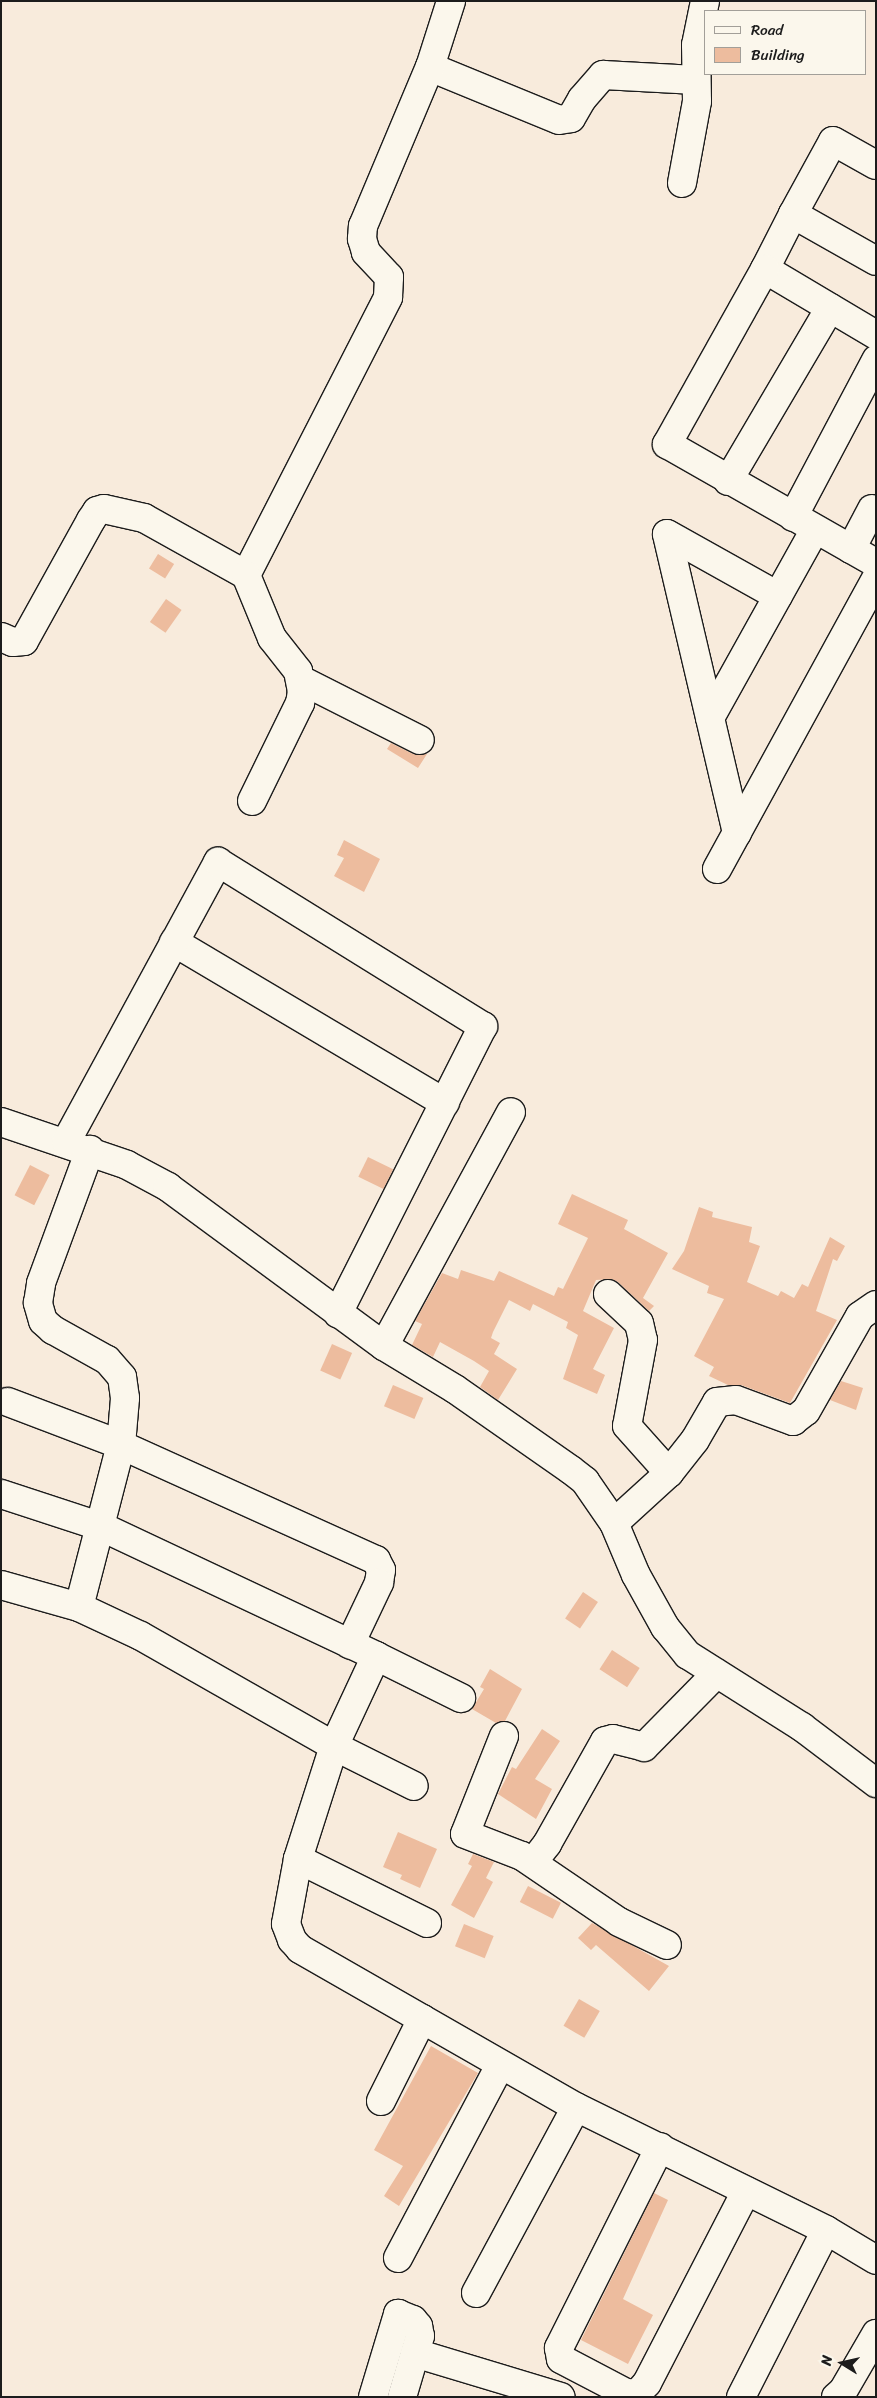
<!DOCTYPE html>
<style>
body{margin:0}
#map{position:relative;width:877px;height:2398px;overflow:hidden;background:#f8ebdc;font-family:Sriracha,sans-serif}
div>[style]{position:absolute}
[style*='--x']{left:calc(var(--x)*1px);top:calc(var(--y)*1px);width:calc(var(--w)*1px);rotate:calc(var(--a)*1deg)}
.building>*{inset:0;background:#edbc9e;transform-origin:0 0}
.roads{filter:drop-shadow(1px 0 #1c1c1c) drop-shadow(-1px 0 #1c1c1c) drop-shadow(0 1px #1c1c1c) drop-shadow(0 -1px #1c1c1c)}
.minor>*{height:28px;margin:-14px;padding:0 14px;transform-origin:14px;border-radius:14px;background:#fbf7ec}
span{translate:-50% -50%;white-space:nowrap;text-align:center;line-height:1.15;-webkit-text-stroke:5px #fbf7ec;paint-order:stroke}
.frame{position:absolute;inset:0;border:2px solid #1c1c1c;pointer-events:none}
.legend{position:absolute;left:704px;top:10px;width:162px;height:65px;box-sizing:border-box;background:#fbf7ec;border:1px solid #a29f99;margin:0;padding:6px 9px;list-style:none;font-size:15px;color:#1c1c1c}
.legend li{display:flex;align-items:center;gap:10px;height:25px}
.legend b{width:25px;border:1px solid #a29f99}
.north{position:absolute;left:817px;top:2338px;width:50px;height:50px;-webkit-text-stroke:4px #fbf7ec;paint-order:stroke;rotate:280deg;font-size:14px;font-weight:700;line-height:20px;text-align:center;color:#1c1c1c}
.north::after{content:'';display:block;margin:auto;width:18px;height:22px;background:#1c1c1c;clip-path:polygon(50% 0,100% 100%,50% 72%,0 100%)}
</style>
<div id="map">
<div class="building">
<div style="left:158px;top:554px;width:19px;height:17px;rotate:32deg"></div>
<div style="left:166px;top:599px;width:19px;height:28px;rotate:35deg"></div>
<div style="clip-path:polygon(391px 743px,413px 754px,427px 754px,418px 768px,387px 749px)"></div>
<div style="clip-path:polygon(344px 840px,380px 859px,364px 892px,334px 876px,344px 858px,337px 855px)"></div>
<div style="left:368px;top:1157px;width:28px;height:22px;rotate:26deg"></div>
<div style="left:30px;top:1165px;width:22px;height:34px;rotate:27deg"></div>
<div style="clip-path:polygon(572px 1194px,628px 1220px,624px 1229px,668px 1253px,643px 1298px,654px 1306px,649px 1311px,618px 1282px,611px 1279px,596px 1280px,583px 1311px,614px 1328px,593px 1369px,605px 1375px,597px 1394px,563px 1379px,578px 1335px,566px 1328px,568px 1322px,533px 1304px,530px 1311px,509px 1300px,493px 1332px,491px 1338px,500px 1343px,494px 1354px,517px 1369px,498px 1400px,480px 1387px,489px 1371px,474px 1361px,440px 1342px,433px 1357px,412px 1345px,422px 1324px,415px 1321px,442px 1273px,458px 1279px,461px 1270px,494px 1281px,499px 1271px,554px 1296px,558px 1287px,563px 1289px,588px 1238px,558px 1224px)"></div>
<div style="clip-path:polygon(699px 1207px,713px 1212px,712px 1217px,752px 1227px,749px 1242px,760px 1246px,747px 1282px,778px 1296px,781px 1291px,794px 1298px,802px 1284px,808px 1287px,830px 1237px,845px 1246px,837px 1261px,833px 1259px,816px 1311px,837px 1320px,790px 1403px,741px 1385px,728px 1385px,709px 1376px,714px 1367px,694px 1356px,724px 1299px,707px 1293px,709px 1286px,672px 1269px,684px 1251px)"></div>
<div style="left:332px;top:1344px;width:22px;height:29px;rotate:24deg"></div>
<div style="clip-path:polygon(841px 1381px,863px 1388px,856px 1410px,830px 1400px)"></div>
<div style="left:393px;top:1385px;width:33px;height:23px;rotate:23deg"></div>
<div style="left:583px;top:1592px;width:18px;height:32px;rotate:34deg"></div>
<div style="left:612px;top:1650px;width:33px;height:23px;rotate:33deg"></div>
<div style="clip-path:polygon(490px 1669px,522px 1689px,505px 1721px,496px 1723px,472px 1709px,484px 1689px,480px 1687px)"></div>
<div style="clip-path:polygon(542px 1729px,560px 1741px,535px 1779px,552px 1789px,536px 1819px,498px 1794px,512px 1767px,516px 1769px)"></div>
<div style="clip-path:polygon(398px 1832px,437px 1849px,420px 1888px,400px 1879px,402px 1875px,383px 1867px)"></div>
<div style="clip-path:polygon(473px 1854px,494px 1862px,486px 1878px,493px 1882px,474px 1918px,451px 1905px,472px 1866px,468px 1864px)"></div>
<div style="left:528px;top:1886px;width:37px;height:18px;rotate:27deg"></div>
<div style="clip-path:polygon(592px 1923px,669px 1966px,649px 1991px,596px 1945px,591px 1950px,578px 1938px)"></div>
<div style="left:464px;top:1924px;width:32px;height:24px;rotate:22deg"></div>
<div style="left:579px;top:1999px;width:24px;height:31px;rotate:30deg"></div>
<div style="clip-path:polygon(431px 2046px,478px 2073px,399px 2206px,384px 2196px,403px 2166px,374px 2150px)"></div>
<div style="clip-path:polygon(654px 2193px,668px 2200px,623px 2299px,653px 2315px,628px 2364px,581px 2340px)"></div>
</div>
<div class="roads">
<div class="minor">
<div style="--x:430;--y:67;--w:139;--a:22.3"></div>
<div style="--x:559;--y:120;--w:12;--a:-9"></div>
<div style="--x:571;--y:118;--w:22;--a:-60"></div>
<div style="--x:582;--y:99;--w:32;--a:-49"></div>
<div style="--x:603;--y:75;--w:93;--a:3.1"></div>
<div style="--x:682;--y:183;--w:83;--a:-79.6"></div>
<div style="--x:697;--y:101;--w:56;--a:-91"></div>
<div style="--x:696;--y:45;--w:45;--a:-78.4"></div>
<div style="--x:793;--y:214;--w:83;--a:-61.3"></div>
<div style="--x:833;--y:141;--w:49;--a:29.2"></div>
<div style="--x:765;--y:269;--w:62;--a:-63"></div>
<div style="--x:793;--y:214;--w:95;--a:29.5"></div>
<div style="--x:876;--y:335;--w:129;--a:-149.3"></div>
<div style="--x:765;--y:269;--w:201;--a:119.2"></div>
<div style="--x:667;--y:444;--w:241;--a:29.7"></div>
<div style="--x:728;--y:481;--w:201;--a:-59.5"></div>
<div style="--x:793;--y:517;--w:178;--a:-62.1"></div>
<div style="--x:851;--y:549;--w:45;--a:-62.3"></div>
<div style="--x:246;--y:575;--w:312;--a:-62.9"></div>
<div style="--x:388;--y:297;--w:20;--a:-87"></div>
<div style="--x:389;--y:277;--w:34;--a:-133"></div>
<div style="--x:366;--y:252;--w:14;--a:-107"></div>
<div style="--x:362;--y:239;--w:13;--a:-86"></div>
<div style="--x:363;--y:226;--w:173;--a:-67.2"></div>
<div style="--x:430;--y:67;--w:69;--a:-72.3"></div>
<div style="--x:1;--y:637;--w:13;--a:23"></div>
<div style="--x:13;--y:642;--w:11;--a:-5"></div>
<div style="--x:24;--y:641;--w:138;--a:-61"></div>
<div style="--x:91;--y:520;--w:11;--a:-56"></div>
<div style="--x:97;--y:511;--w:7;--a:-16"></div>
<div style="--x:104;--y:509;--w:41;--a:12.7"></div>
<div style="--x:144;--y:518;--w:117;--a:29.2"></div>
<div style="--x:246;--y:575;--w:68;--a:67.6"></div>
<div style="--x:272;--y:638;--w:42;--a:51.8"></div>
<div style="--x:298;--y:671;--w:20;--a:79"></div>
<div style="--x:302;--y:691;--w:12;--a:99"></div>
<div style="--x:300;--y:703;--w:109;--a:116.1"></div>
<div style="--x:301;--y:680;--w:133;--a:26.8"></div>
<div style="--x:710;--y:718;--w:216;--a:-60.9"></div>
<div style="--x:737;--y:833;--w:307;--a:-103.2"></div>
<div style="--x:667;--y:534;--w:127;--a:29.2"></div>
<div style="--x:717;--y:869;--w:331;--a:-61.3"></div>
<div style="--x:174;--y:942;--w:315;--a:30.7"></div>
<div style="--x:1;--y:1122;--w:133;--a:18.8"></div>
<div style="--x:127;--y:1165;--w:47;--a:28.2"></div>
<div style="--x:168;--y:1187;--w:268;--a:36.4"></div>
<div style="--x:384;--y:1346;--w:83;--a:31.2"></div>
<div style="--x:455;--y:1389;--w:141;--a:34.9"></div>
<div style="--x:571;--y:1470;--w:18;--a:38"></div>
<div style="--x:585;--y:1481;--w:51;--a:55.4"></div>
<div style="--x:614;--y:1523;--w:56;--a:67.1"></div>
<div style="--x:636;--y:1575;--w:60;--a:60.9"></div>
<div style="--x:665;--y:1627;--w:36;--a:51"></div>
<div style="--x:688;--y:1655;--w:135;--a:32.3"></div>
<div style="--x:802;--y:1727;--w:93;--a:37.1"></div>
<div style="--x:66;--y:1142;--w:319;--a:-61.5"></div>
<div style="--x:218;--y:862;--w:312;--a:31.8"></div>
<div style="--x:483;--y:1026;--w:322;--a:116.8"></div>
<div style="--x:608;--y:1294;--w:42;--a:43.1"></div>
<div style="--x:639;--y:1323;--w:17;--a:77"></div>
<div style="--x:643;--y:1340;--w:87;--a:100.5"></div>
<div style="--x:627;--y:1426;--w:63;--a:48.2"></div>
<div style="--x:669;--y:1473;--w:74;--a:137.7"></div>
<div style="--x:384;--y:1346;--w:266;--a:-61.5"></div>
<div style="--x:8;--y:1402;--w:121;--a:20.8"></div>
<div style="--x:121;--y:1445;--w:280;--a:24.3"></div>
<div style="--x:376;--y:1560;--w:11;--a:63"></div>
<div style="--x:381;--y:1570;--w:13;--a:99"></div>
<div style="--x:379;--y:1583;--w:68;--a:115.4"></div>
<div style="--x:669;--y:1473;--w:42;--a:-51.8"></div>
<div style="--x:695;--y:1440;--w:44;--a:-59.9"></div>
<div style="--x:717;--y:1402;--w:19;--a:-6"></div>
<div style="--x:736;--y:1400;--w:61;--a:20.2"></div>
<div style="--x:793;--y:1421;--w:16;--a:-38"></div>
<div style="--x:806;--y:1411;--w:109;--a:-60.4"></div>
<div style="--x:860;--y:1316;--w:19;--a:-35"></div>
<div style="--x:1;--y:1494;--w:106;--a:18.1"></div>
<div style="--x:102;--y:1527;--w:303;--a:25.2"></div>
<div style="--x:376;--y:1656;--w:99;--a:115"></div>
<div style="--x:334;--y:1746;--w:119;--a:107.7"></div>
<div style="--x:298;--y:1859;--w:66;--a:100.5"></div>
<div style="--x:286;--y:1924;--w:17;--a:69"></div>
<div style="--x:292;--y:1940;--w:12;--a:48"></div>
<div style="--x:300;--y:1949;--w:318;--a:29.8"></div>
<div style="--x:576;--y:2107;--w:279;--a:26.2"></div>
<div style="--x:826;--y:2230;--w:58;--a:31"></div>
<div style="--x:1;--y:1585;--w:81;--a:15.8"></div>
<div style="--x:79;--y:1607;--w:68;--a:25.1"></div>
<div style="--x:141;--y:1636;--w:222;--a:29.7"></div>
<div style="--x:334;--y:1746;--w:89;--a:26.6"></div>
<div style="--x:79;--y:1607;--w:167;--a:-75.5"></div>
<div style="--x:121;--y:1445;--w:47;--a:-85.1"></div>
<div style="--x:125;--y:1398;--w:21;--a:-98"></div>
<div style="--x:122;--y:1377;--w:23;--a:-131"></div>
<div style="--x:107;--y:1360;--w:62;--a:-150.9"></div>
<div style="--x:53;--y:1330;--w:13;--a:-138"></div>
<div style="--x:43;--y:1321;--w:19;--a:-106"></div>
<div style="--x:38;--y:1303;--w:20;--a:-81"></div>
<div style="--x:41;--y:1283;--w:142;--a:-69.8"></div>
<div style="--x:376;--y:1656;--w:95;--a:26.3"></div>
<div style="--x:504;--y:1736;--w:105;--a:111.7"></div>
<div style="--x:465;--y:1834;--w:61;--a:21.1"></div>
<div style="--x:522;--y:1856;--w:117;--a:34.2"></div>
<div style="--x:619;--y:1922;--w:53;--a:25.6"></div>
<div style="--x:298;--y:1859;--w:144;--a:26.4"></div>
<div style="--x:533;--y:1862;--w:23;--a:-52"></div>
<div style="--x:547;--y:1844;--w:118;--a:-60.6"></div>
<div style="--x:605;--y:1741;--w:8;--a:-14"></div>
<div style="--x:613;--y:1739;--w:32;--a:14"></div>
<div style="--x:644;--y:1747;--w:103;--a:-45.4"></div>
<div style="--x:381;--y:2101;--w:92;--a:-63.4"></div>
<div style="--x:660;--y:2147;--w:225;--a:116.7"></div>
<div style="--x:559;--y:2348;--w:11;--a:80"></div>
<div style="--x:561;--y:2359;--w:73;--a:27.6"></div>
<div style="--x:626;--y:2393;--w:11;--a:5"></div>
<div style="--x:637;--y:2394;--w:15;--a:-48"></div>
<div style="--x:647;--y:2383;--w:216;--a:-62.7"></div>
<div style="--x:398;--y:2258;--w:218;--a:-62.1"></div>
<div style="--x:476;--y:2293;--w:211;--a:-61.7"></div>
<div style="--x:415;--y:2353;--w:152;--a:16.8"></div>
<div style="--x:373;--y:2397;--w:87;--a:-73.2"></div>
<div style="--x:398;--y:2314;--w:16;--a:22"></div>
<div style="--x:413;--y:2320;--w:8;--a:50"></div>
<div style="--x:418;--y:2326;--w:10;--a:79"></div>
<div style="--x:420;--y:2336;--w:64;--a:106.4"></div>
<div style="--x:741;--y:2397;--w:187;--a:-63"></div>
<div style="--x:836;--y:2397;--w:9;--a:-41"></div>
<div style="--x:843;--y:2391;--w:66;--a:-59.9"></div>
</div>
</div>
<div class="frame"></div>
<ul class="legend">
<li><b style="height:6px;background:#fbf7ec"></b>Road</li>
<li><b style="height:14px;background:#edbc9e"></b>Building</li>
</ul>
<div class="north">N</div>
</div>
